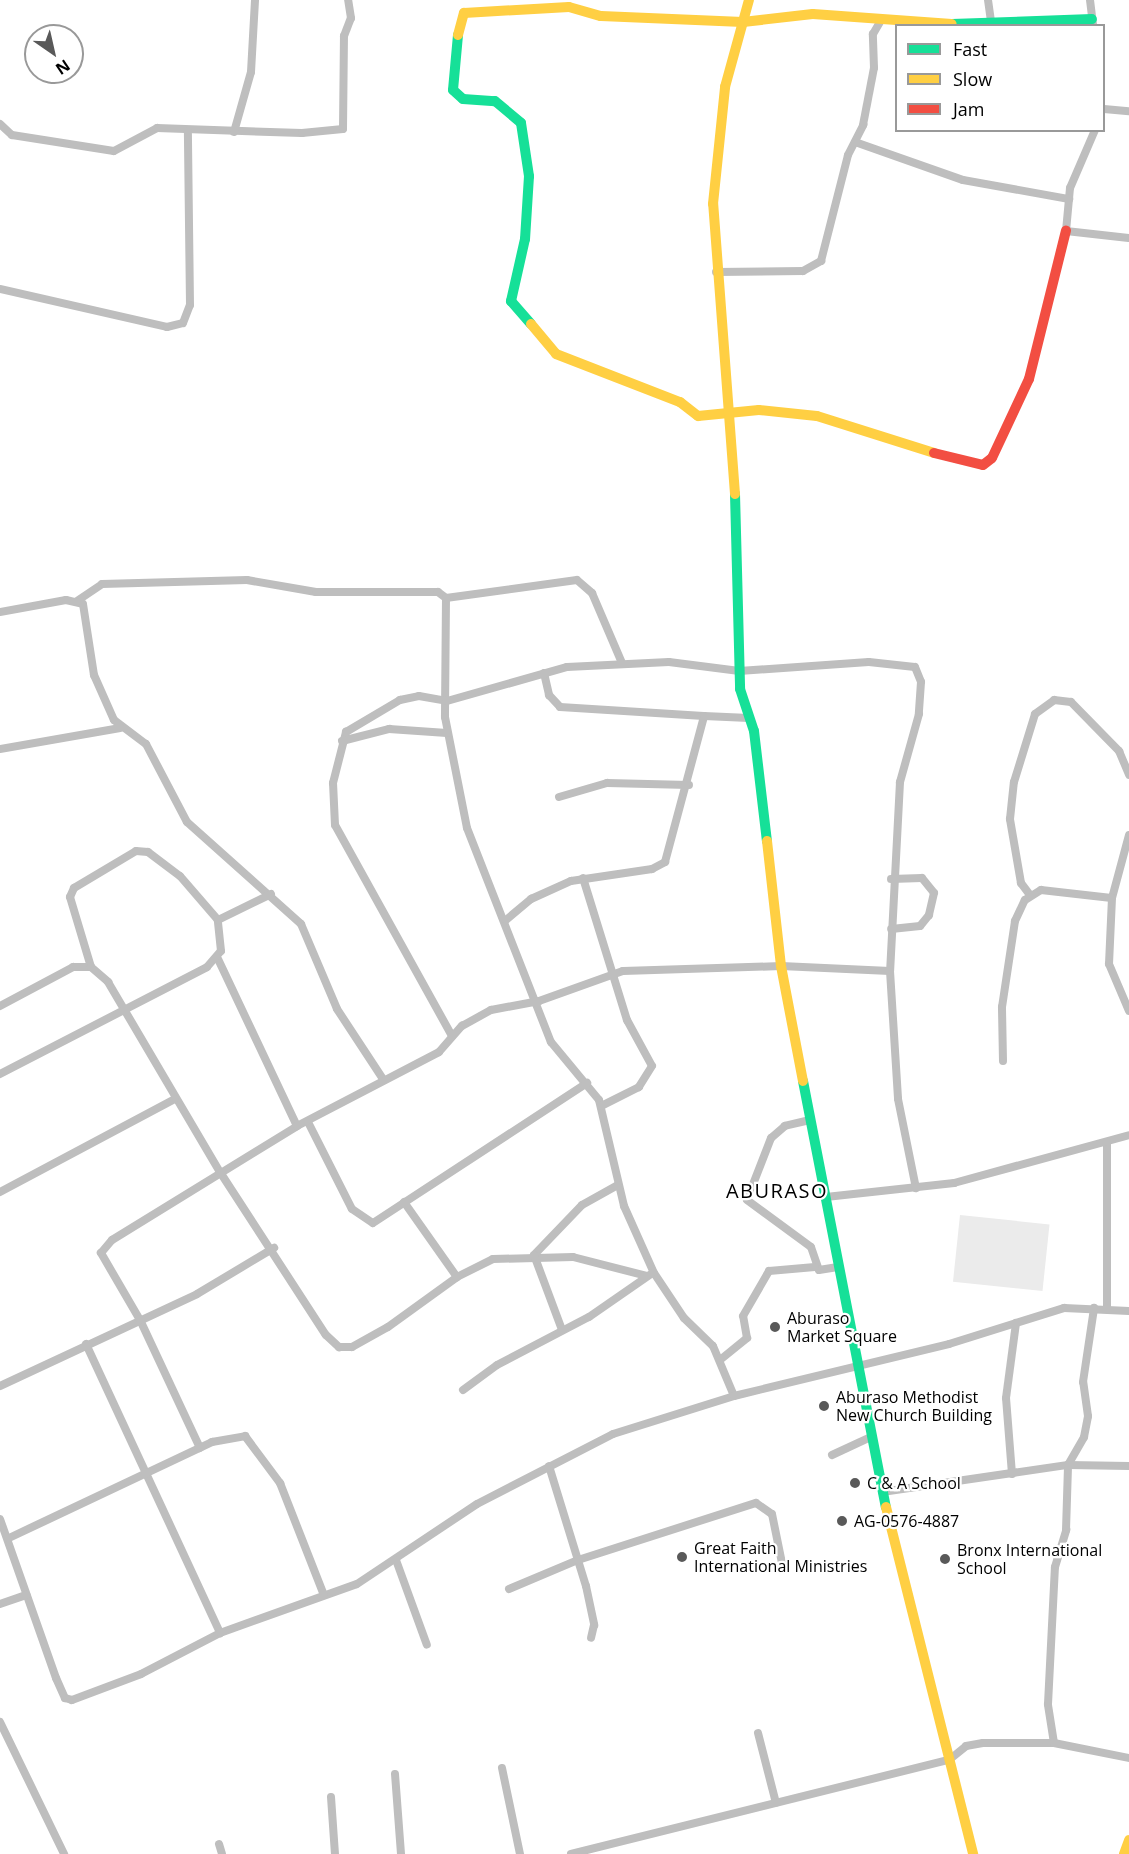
<!DOCTYPE html>
<style>
body{margin:0}
#map{position:relative;width:1129px;height:1854px;overflow:hidden;background:#fff;font-family:"Open Sans",sans-serif}
div>[style]{position:absolute}
[style*='--x']{left:calc(var(--x)*1px);top:calc(var(--y)*1px);width:calc(var(--w)*1px);rotate:calc(var(--a)*1deg)}
.green>*{inset:0;background:#ebebeb;transform-origin:0 0}
.street>*{height:8px;margin:-4px;padding:0 4px;transform-origin:4px;border-radius:4px;background:#bebebe}
.fast>*{height:10px;margin:-5px;padding:0 5px;transform-origin:5px;border-radius:5px;background:#16e098}
.slow>*{height:10px;margin:-5px;padding:0 5px;transform-origin:5px;border-radius:5px;background:#ffcf43}
.jam>*{height:10px;margin:-5px;padding:0 5px;transform-origin:5px;border-radius:5px;background:#f24e42}
.dots>*{width:16px;height:16px;translate:-50% -50%;box-sizing:border-box;border:3px solid #fff;border-radius:50%}
span{translate:-50% -50%;white-space:nowrap;text-align:center;line-height:1.15;-webkit-text-stroke:4.5px #fff;paint-order:stroke}
.poi-label{font-size:16px;color:#000}
.left{translate:0 -50%;text-align:left}
.quarter-label{font-size:20px;color:#000;letter-spacing:1.5px}
.legend{position:absolute;left:895px;top:24px;width:210px;height:108px;box-sizing:border-box;background:#fff;border:2px solid #999;margin:0;padding:8px 10px;list-style:none;font-size:18px;color:#000}
.legend li{display:flex;align-items:center;gap:12px;height:30px}
.legend b{width:30px;border:2px solid #999}
.north{position:absolute;left:24px;top:24px;width:60px;height:60px;box-sizing:border-box;background:#fff;border:2px solid #999;border-radius:50%;rotate:146deg;font-size:16px;font-weight:700;line-height:24px;text-align:center;color:#000}
.north::after{content:'';display:block;margin:auto;width:21px;height:27px;background:#595959;clip-path:polygon(50% 0,100% 100%,50% 72%,0 100%)}
</style>
<div id="map">
<div class="green">
<div style="left:960px;top:1215px;width:90px;height:67px;rotate:6deg"></div>
</div>
<div class="street">
<div style="--x:988;--y:0;--w:21;--a:82"></div>
<div style="--x:1090;--y:0;--w:26;--a:83"></div>
<div style="--x:1104;--y:109;--w:25;--a:5"></div>
<div style="--x:0;--y:124;--w:16;--a:43"></div>
<div style="--x:12;--y:135;--w:103;--a:8.9"></div>
<div style="--x:114;--y:151;--w:49;--a:-28.1"></div>
<div style="--x:157;--y:128;--w:145;--a:2"></div>
<div style="--x:302;--y:133;--w:41;--a:-5.6"></div>
<div style="--x:343;--y:129;--w:93;--a:-89.4"></div>
<div style="--x:344;--y:36;--w:19;--a:-69"></div>
<div style="--x:351;--y:18;--w:18;--a:-99"></div>
<div style="--x:1095;--y:130;--w:63;--a:113.3"></div>
<div style="--x:1070;--y:188;--w:43;--a:95.3"></div>
<div style="--x:1066;--y:231;--w:63;--a:6.3"></div>
<div style="--x:234;--y:132;--w:62;--a:-74.2"></div>
<div style="--x:251;--y:72;--w:72;--a:-86.8"></div>
<div style="--x:855;--y:142;--w:114;--a:19.4"></div>
<div style="--x:963;--y:180;--w:108;--a:10.2"></div>
<div style="--x:716;--y:272;--w:87;--a:-0.7"></div>
<div style="--x:803;--y:271;--w:21;--a:-29"></div>
<div style="--x:821;--y:261;--w:109;--a:-75.7"></div>
<div style="--x:848;--y:155;--w:34;--a:-63"></div>
<div style="--x:863;--y:125;--w:58;--a:-79.1"></div>
<div style="--x:874;--y:68;--w:34;--a:-92"></div>
<div style="--x:873;--y:34;--w:14;--a:-60"></div>
<div style="--x:0;--y:289;--w:171;--a:12.8"></div>
<div style="--x:167;--y:327;--w:16;--a:-14"></div>
<div style="--x:183;--y:323;--w:19;--a:-69"></div>
<div style="--x:190;--y:305;--w:174;--a:-90.7"></div>
<div style="--x:446;--y:598;--w:132;--a:-7.8"></div>
<div style="--x:577;--y:580;--w:20;--a:41"></div>
<div style="--x:592;--y:593;--w:76;--a:66.8"></div>
<div style="--x:77;--y:601;--w:30;--a:-34"></div>
<div style="--x:102;--y:584;--w:145;--a:-1.6"></div>
<div style="--x:247;--y:580;--w:70;--a:9.9"></div>
<div style="--x:316;--y:592;--w:122;--a:0"></div>
<div style="--x:438;--y:592;--w:10;--a:37"></div>
<div style="--x:446;--y:598;--w:119;--a:90.5"></div>
<div style="--x:445;--y:717;--w:113;--a:78.8"></div>
<div style="--x:467;--y:828;--w:230;--a:68.6"></div>
<div style="--x:551;--y:1042;--w:75;--a:50.4"></div>
<div style="--x:599;--y:1100;--w:109;--a:76.7"></div>
<div style="--x:624;--y:1206;--w:73;--a:65.9"></div>
<div style="--x:654;--y:1273;--w:54;--a:56.3"></div>
<div style="--x:684;--y:1318;--w:40;--a:44"></div>
<div style="--x:713;--y:1346;--w:54;--a:67.2"></div>
<div style="--x:0;--y:612;--w:67;--a:-10.3"></div>
<div style="--x:66;--y:600;--w:17;--a:13"></div>
<div style="--x:83;--y:604;--w:72;--a:81.2"></div>
<div style="--x:94;--y:675;--w:49;--a:66"></div>
<div style="--x:114;--y:720;--w:40;--a:37"></div>
<div style="--x:146;--y:744;--w:88;--a:62.3"></div>
<div style="--x:187;--y:822;--w:153;--a:41.8"></div>
<div style="--x:301;--y:924;--w:92;--a:67"></div>
<div style="--x:337;--y:1009;--w:84;--a:56.7"></div>
<div style="--x:544;--y:673;--w:23;--a:77"></div>
<div style="--x:549;--y:695;--w:16;--a:47"></div>
<div style="--x:560;--y:707;--w:144;--a:3.6"></div>
<div style="--x:342;--y:741;--w:49;--a:-14.3"></div>
<div style="--x:389;--y:729;--w:58;--a:3.9"></div>
<div style="--x:0;--y:749;--w:122;--a:-9.9"></div>
<div style="--x:559;--y:797;--w:50;--a:-16.3"></div>
<div style="--x:607;--y:783;--w:82;--a:1.4"></div>
<div style="--x:1129;--y:835;--w:65;--a:105.1"></div>
<div style="--x:1112;--y:898;--w:66;--a:92.6"></div>
<div style="--x:1109;--y:964;--w:51;--a:66.9"></div>
<div style="--x:583;--y:878;--w:149;--a:72.8"></div>
<div style="--x:627;--y:1020;--w:52;--a:61.5"></div>
<div style="--x:652;--y:1066;--w:25;--a:122"></div>
<div style="--x:639;--y:1087;--w:42;--a:153.4"></div>
<div style="--x:891;--y:879;--w:31;--a:-2"></div>
<div style="--x:922;--y:878;--w:19;--a:51"></div>
<div style="--x:934;--y:893;--w:23;--a:103"></div>
<div style="--x:929;--y:915;--w:14;--a:129"></div>
<div style="--x:920;--y:926;--w:29;--a:174"></div>
<div style="--x:1030;--y:895;--w:15;--a:-127"></div>
<div style="--x:1021;--y:883;--w:65;--a:-99.8"></div>
<div style="--x:1010;--y:819;--w:37;--a:-84"></div>
<div style="--x:1014;--y:782;--w:71;--a:-72.8"></div>
<div style="--x:1035;--y:714;--w:24;--a:-36"></div>
<div style="--x:1054;--y:700;--w:17;--a:7"></div>
<div style="--x:1071;--y:702;--w:69;--a:45.6"></div>
<div style="--x:1119;--y:751;--w:26;--a:67"></div>
<div style="--x:506;--y:920;--w:33;--a:-40"></div>
<div style="--x:531;--y:899;--w:44;--a:-24.2"></div>
<div style="--x:571;--y:881;--w:82;--a:-8.4"></div>
<div style="--x:652;--y:869;--w:15;--a:-28"></div>
<div style="--x:665;--y:862;--w:151;--a:-75"></div>
<div style="--x:704;--y:716;--w:45;--a:2.5"></div>
<div style="--x:218;--y:959;--w:185;--a:64.7"></div>
<div style="--x:91;--y:967;--w:73;--a:-106.7"></div>
<div style="--x:70;--y:897;--w:10;--a:-66"></div>
<div style="--x:74;--y:888;--w:72;--a:-30.8"></div>
<div style="--x:136;--y:851;--w:12;--a:5"></div>
<div style="--x:148;--y:852;--w:40;--a:37"></div>
<div style="--x:180;--y:876;--w:58;--a:49.2"></div>
<div style="--x:0;--y:1006;--w:83;--a:-28.1"></div>
<div style="--x:73;--y:967;--w:18;--a:0"></div>
<div style="--x:91;--y:967;--w:23;--a:41"></div>
<div style="--x:108;--y:982;--w:221;--a:59.5"></div>
<div style="--x:220;--y:1172;--w:194;--a:57"></div>
<div style="--x:326;--y:1335;--w:18;--a:43"></div>
<div style="--x:339;--y:1347;--w:13;--a:0"></div>
<div style="--x:352;--y:1347;--w:41;--a:-29.1"></div>
<div style="--x:388;--y:1327;--w:85;--a:-35.9"></div>
<div style="--x:457;--y:1277;--w:40;--a:-26.6"></div>
<div style="--x:493;--y:1259;--w:80;--a:-1.4"></div>
<div style="--x:573;--y:1257;--w:76;--a:14.4"></div>
<div style="--x:452;--y:1036;--w:241;--a:-119"></div>
<div style="--x:335;--y:825;--w:42;--a:-92.7"></div>
<div style="--x:333;--y:783;--w:53;--a:-75.7"></div>
<div style="--x:346;--y:732;--w:63;--a:-30.7"></div>
<div style="--x:400;--y:700;--w:19;--a:-12"></div>
<div style="--x:419;--y:696;--w:28;--a:10"></div>
<div style="--x:447;--y:701;--w:125;--a:-15.8"></div>
<div style="--x:567;--y:667;--w:102;--a:-2.8"></div>
<div style="--x:669;--y:662;--w:71;--a:7.3"></div>
<div style="--x:739;--y:671;--w:130;--a:-4"></div>
<div style="--x:869;--y:662;--w:46;--a:6.2"></div>
<div style="--x:915;--y:667;--w:16;--a:68"></div>
<div style="--x:921;--y:682;--w:32;--a:94"></div>
<div style="--x:919;--y:714;--w:71;--a:105.6"></div>
<div style="--x:900;--y:782;--w:189;--a:93"></div>
<div style="--x:890;--y:971;--w:128;--a:86.4"></div>
<div style="--x:898;--y:1099;--w:91;--a:78.6"></div>
<div style="--x:1003;--y:1061;--w:54;--a:-91.1"></div>
<div style="--x:1002;--y:1007;--w:87;--a:-81.4"></div>
<div style="--x:1015;--y:921;--w:23;--a:-65"></div>
<div style="--x:1025;--y:900;--w:19;--a:-32"></div>
<div style="--x:1041;--y:890;--w:71;--a:6.4"></div>
<div style="--x:0;--y:1074;--w:233;--a:-27.3"></div>
<div style="--x:207;--y:967;--w:21;--a:-49"></div>
<div style="--x:221;--y:951;--w:31;--a:-96"></div>
<div style="--x:218;--y:920;--w:59;--a:-26.1"></div>
<div style="--x:810;--y:1120;--w:26;--a:167"></div>
<div style="--x:785;--y:1126;--w:18;--a:139"></div>
<div style="--x:771;--y:1138;--w:66;--a:111.2"></div>
<div style="--x:747;--y:1200;--w:79;--a:36.3"></div>
<div style="--x:811;--y:1247;--w:24;--a:71"></div>
<div style="--x:819;--y:1270;--w:19;--a:-9"></div>
<div style="--x:308;--y:1122;--w:97;--a:63.2"></div>
<div style="--x:352;--y:1209;--w:25;--a:34"></div>
<div style="--x:373;--y:1223;--w:256;--a:-33.2"></div>
<div style="--x:1107;--y:1142;--w:167;--a:90"></div>
<div style="--x:0;--y:1192;--w:198;--a:-28"></div>
<div style="--x:826;--y:1197;--w:129;--a:-6.2"></div>
<div style="--x:954;--y:1183;--w:181;--a:-15.3"></div>
<div style="--x:404;--y:1202;--w:92;--a:54.8"></div>
<div style="--x:534;--y:1255;--w:69;--a:-46.2"></div>
<div style="--x:582;--y:1205;--w:41;--a:-29.1"></div>
<div style="--x:534;--y:1255;--w:80;--a:69.5"></div>
<div style="--x:86;--y:1344;--w:319;--a:65.1"></div>
<div style="--x:720;--y:1360;--w:35;--a:-39"></div>
<div style="--x:747;--y:1338;--w:22;--a:-100"></div>
<div style="--x:743;--y:1316;--w:52;--a:-60"></div>
<div style="--x:769;--y:1271;--w:46;--a:-5"></div>
<div style="--x:0;--y:1386;--w:217;--a:-25"></div>
<div style="--x:197;--y:1294;--w:90;--a:-30.9"></div>
<div style="--x:463;--y:1390;--w:42;--a:-36.3"></div>
<div style="--x:497;--y:1365;--w:104;--a:-27.6"></div>
<div style="--x:589;--y:1317;--w:75;--a:-34.7"></div>
<div style="--x:200;--y:1448;--w:141;--a:-115.1"></div>
<div style="--x:140;--y:1320;--w:78;--a:-120.2"></div>
<div style="--x:101;--y:1253;--w:17;--a:-50"></div>
<div style="--x:112;--y:1240;--w:217;--a:-31.6"></div>
<div style="--x:297;--y:1126;--w:160;--a:-27.5"></div>
<div style="--x:439;--y:1052;--w:35;--a:-49"></div>
<div style="--x:462;--y:1026;--w:33;--a:-29"></div>
<div style="--x:491;--y:1010;--w:49;--a:-10.6"></div>
<div style="--x:539;--y:1001;--w:89;--a:-19.7"></div>
<div style="--x:623;--y:971;--w:158;--a:-1.8"></div>
<div style="--x:781;--y:966;--w:109;--a:2.6"></div>
<div style="--x:832;--y:1455;--w:43;--a:-24.8"></div>
<div style="--x:549;--y:1466;--w:126;--a:72.9"></div>
<div style="--x:586;--y:1586;--w:40;--a:78"></div>
<div style="--x:594;--y:1625;--w:13;--a:103"></div>
<div style="--x:1012;--y:1474;--w:76;--a:-94.5"></div>
<div style="--x:1006;--y:1398;--w:76;--a:-82.4"></div>
<div style="--x:882;--y:1492;--w:188;--a:-8.3"></div>
<div style="--x:1068;--y:1465;--w:61;--a:0.9"></div>
<div style="--x:0;--y:1519;--w:169;--a:70.6"></div>
<div style="--x:56;--y:1678;--w:22;--a:66"></div>
<div style="--x:65;--y:1698;--w:7;--a:16"></div>
<div style="--x:72;--y:1700;--w:74;--a:-20.6"></div>
<div style="--x:141;--y:1674;--w:89;--a:-27.4"></div>
<div style="--x:220;--y:1633;--w:145;--a:-19.7"></div>
<div style="--x:357;--y:1584;--w:144;--a:-33.7"></div>
<div style="--x:477;--y:1504;--w:153;--a:-27.2"></div>
<div style="--x:613;--y:1434;--w:127;--a:-17.4"></div>
<div style="--x:734;--y:1396;--w:221;--a:-13.6"></div>
<div style="--x:949;--y:1344;--w:121;--a:-17.4"></div>
<div style="--x:1064;--y:1308;--w:65;--a:2.6"></div>
<div style="--x:9;--y:1538;--w:225;--a:-25.3"></div>
<div style="--x:212;--y:1442;--w:34;--a:-10"></div>
<div style="--x:245;--y:1436;--w:59;--a:53.3"></div>
<div style="--x:280;--y:1483;--w:120;--a:68.6"></div>
<div style="--x:396;--y:1560;--w:90;--a:70"></div>
<div style="--x:509;--y:1589;--w:75;--a:-22.8"></div>
<div style="--x:578;--y:1560;--w:187;--a:-17.8"></div>
<div style="--x:756;--y:1503;--w:19;--a:35"></div>
<div style="--x:772;--y:1514;--w:50;--a:78.5"></div>
<div style="--x:0;--y:1604;--w:28;--a:-19"></div>
<div style="--x:0;--y:1722;--w:147;--a:64.1"></div>
<div style="--x:758;--y:1733;--w:72;--a:75.6"></div>
<div style="--x:1054;--y:1743;--w:39;--a:-99"></div>
<div style="--x:1048;--y:1704;--w:137;--a:-87.1"></div>
<div style="--x:1055;--y:1567;--w:39;--a:-73"></div>
<div style="--x:1066;--y:1530;--w:65;--a:-88.2"></div>
<div style="--x:1068;--y:1465;--w:32;--a:-60"></div>
<div style="--x:1084;--y:1437;--w:21;--a:-79"></div>
<div style="--x:1088;--y:1416;--w:34;--a:-98"></div>
<div style="--x:1083;--y:1382;--w:75;--a:-81.5"></div>
<div style="--x:502;--y:1768;--w:88;--a:78.2"></div>
<div style="--x:395;--y:1774;--w:80;--a:85.7"></div>
<div style="--x:331;--y:1797;--w:57;--a:86"></div>
<div style="--x:219;--y:1844;--w:10;--a:73"></div>
<div style="--x:571;--y:1854;--w:390;--a:-14"></div>
<div style="--x:949;--y:1760;--w:22;--a:-39"></div>
<div style="--x:966;--y:1746;--w:17;--a:-10"></div>
<div style="--x:983;--y:1743;--w:71;--a:0"></div>
<div style="--x:1054;--y:1743;--w:76;--a:11.3"></div>
</div>
<div class="fast">
<div style="--x:952;--y:24;--w:140;--a:-2"></div>
<div style="--x:458;--y:35;--w:55;--a:95.2"></div>
<div style="--x:453;--y:90;--w:13;--a:42"></div>
<div style="--x:463;--y:99;--w:32;--a:4"></div>
<div style="--x:495;--y:101;--w:34;--a:40"></div>
<div style="--x:521;--y:123;--w:54;--a:81.4"></div>
<div style="--x:529;--y:176;--w:63;--a:93.6"></div>
<div style="--x:525;--y:239;--w:64;--a:102.7"></div>
<div style="--x:511;--y:301;--w:30;--a:49"></div>
<div style="--x:735;--y:494;--w:195;--a:88.5"></div>
<div style="--x:740;--y:689;--w:44;--a:71.6"></div>
<div style="--x:754;--y:731;--w:111;--a:83.3"></div>
<div style="--x:803;--y:1081;--w:434;--a:79"></div>
</div>
<div class="slow">
<div style="--x:458;--y:35;--w:23;--a:-75"></div>
<div style="--x:464;--y:13;--w:105;--a:-3.3"></div>
<div style="--x:569;--y:7;--w:33;--a:16"></div>
<div style="--x:601;--y:16;--w:142;--a:2.4"></div>
<div style="--x:743;--y:22;--w:70;--a:-6.5"></div>
<div style="--x:813;--y:14;--w:139;--a:4.1"></div>
<div style="--x:531;--y:324;--w:39;--a:50"></div>
<div style="--x:556;--y:354;--w:133;--a:21.2"></div>
<div style="--x:680;--y:402;--w:23;--a:38"></div>
<div style="--x:698;--y:416;--w:61;--a:-5.6"></div>
<div style="--x:759;--y:410;--w:58;--a:5.9"></div>
<div style="--x:817;--y:416;--w:123;--a:17.5"></div>
<div style="--x:735;--y:494;--w:291;--a:-94.3"></div>
<div style="--x:713;--y:204;--w:118;--a:-84.1"></div>
<div style="--x:725;--y:87;--w:90;--a:-74.6"></div>
<div style="--x:767;--y:841;--w:126;--a:83.6"></div>
<div style="--x:781;--y:966;--w:117;--a:79.2"></div>
<div style="--x:886;--y:1507;--w:358;--a:75.9"></div>
<div style="--x:1124;--y:1854;--w:15;--a:-70"></div>
</div>
<div class="jam">
<div style="--x:934;--y:453;--w:50;--a:13.8"></div>
<div style="--x:983;--y:465;--w:11;--a:-38"></div>
<div style="--x:992;--y:458;--w:87;--a:-64.9"></div>
<div style="--x:1029;--y:379;--w:153;--a:-76"></div>
</div>
<div class="dots">
<div style="left:775px;top:1327px;background:#595959"></div>
<div style="left:824px;top:1406px;background:#595959"></div>
<div style="left:855px;top:1483px;background:#595959"></div>
<div style="left:842px;top:1521px;background:#595959"></div>
<div style="left:682px;top:1557px;background:#595959"></div>
<div style="left:945px;top:1559px;background:#595959"></div>
</div>
<div class="poi-label">
<span class="left" style="left:787px;top:1327px">Aburaso<br>Market Square</span>
<span class="left" style="left:836px;top:1406px">Aburaso Methodist<br>New Church Building</span>
<span class="left" style="left:867px;top:1483px">C &amp; A School</span>
<span class="left" style="left:854px;top:1521px">AG-0576-4887</span>
<span class="left" style="left:694px;top:1557px">Great Faith<br>International Ministries</span>
<span class="left" style="left:957px;top:1559px">Bronx International<br>School</span>
</div>
<div class="quarter-label">
<span style="left:777px;top:1190px">ABURASO</span>
</div>
<ul class="legend">
<li><b style="height:8px;background:#16e098"></b>Fast</li>
<li><b style="height:8px;background:#ffcf43"></b>Slow</li>
<li><b style="height:8px;background:#f24e42"></b>Jam</li>
</ul>
<div class="north">N</div>
</div>
